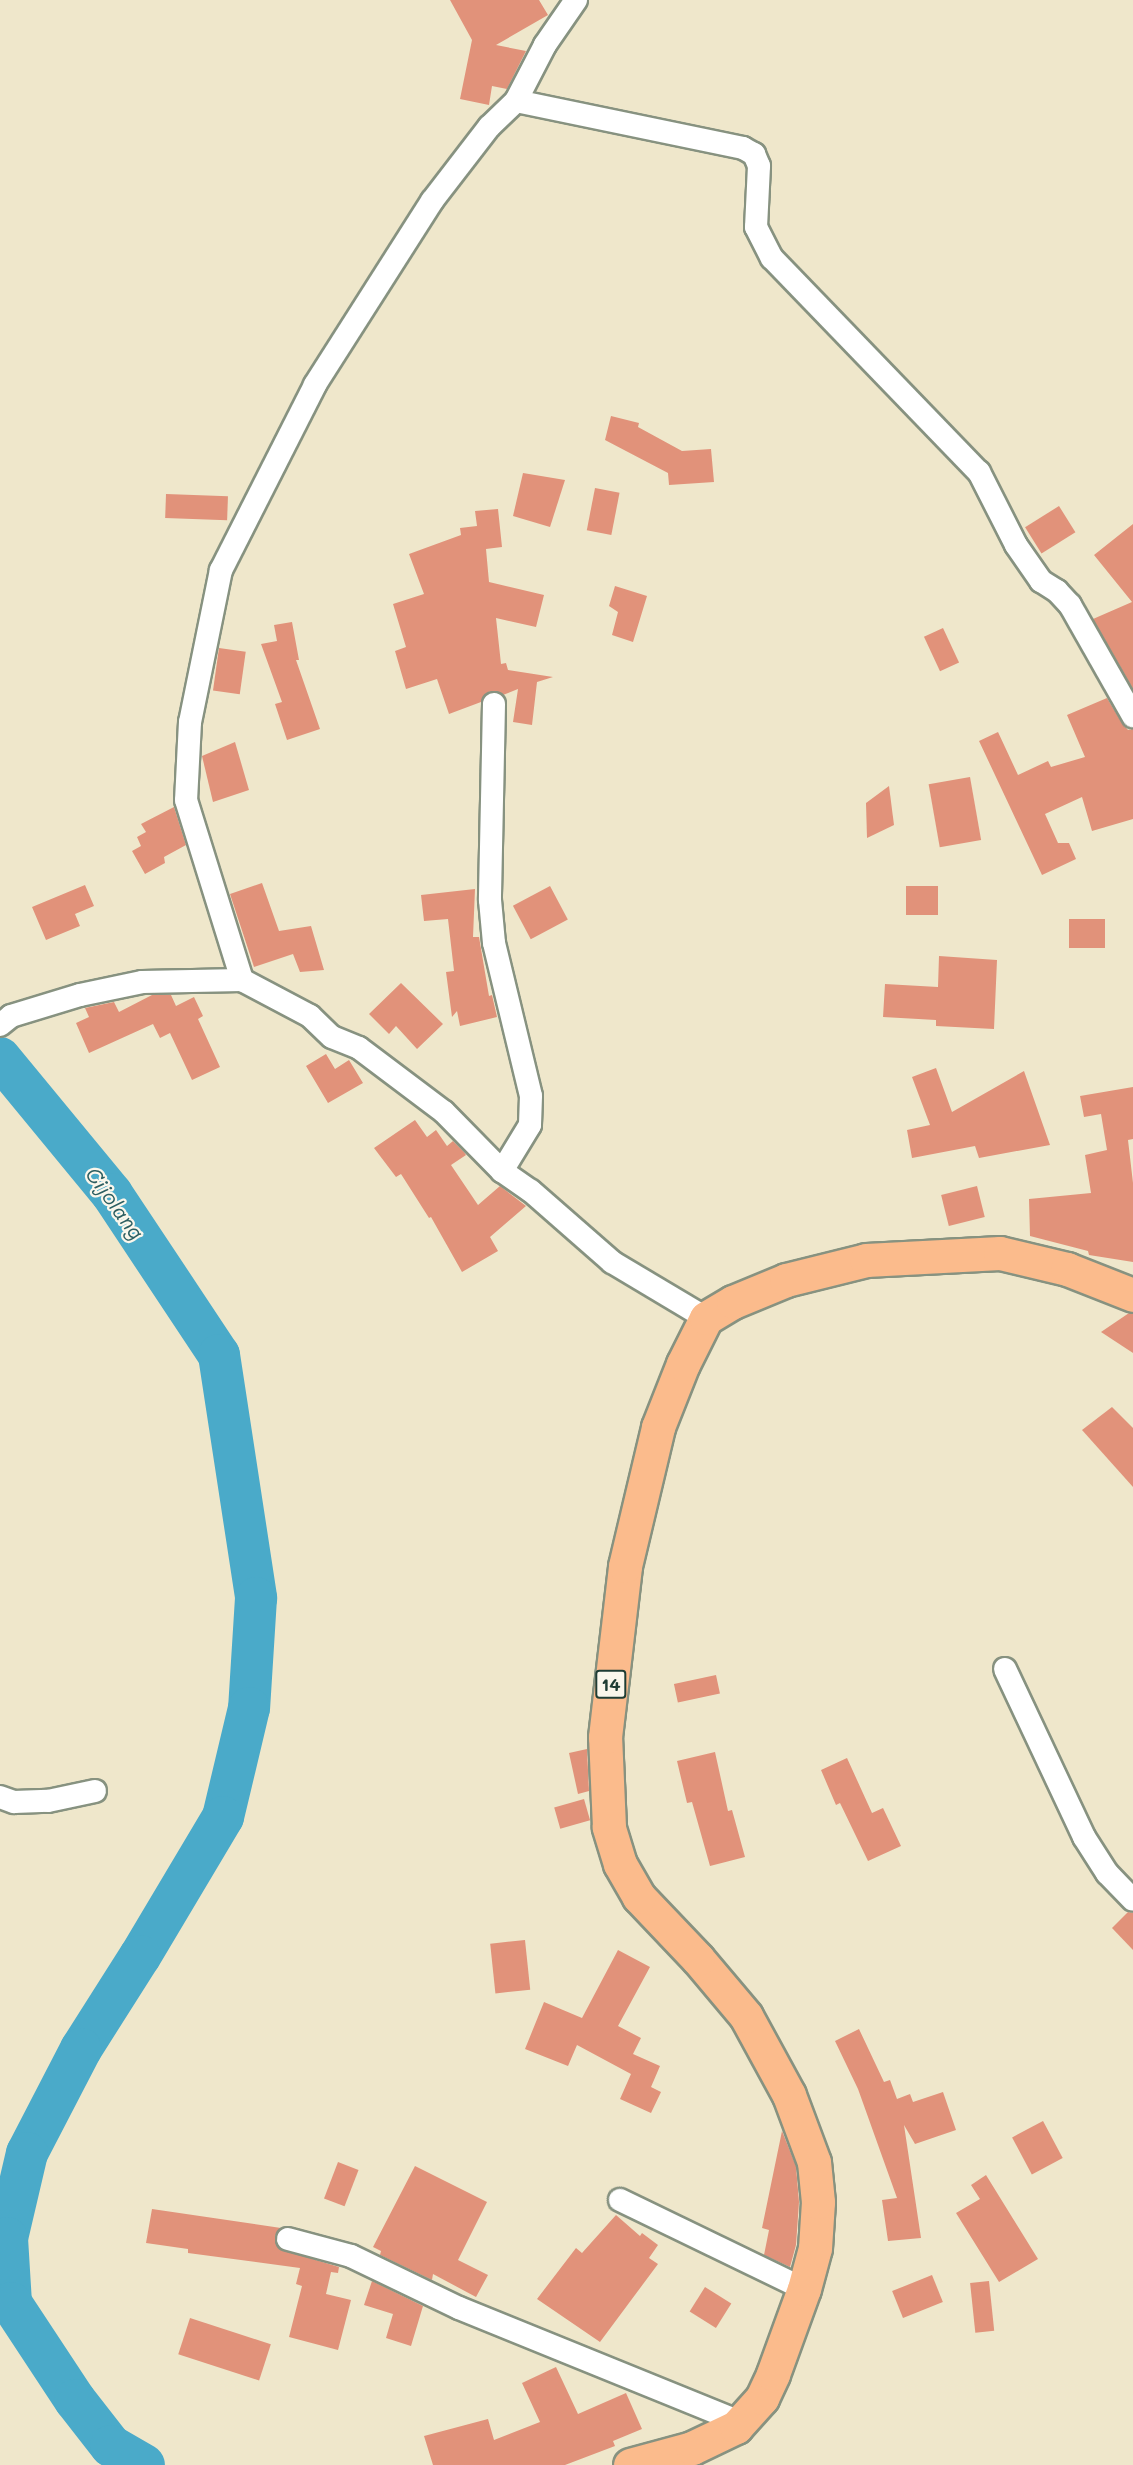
<!DOCTYPE html>
<style>
body{margin:0}
#map{position:relative;width:1133px;height:2465px;overflow:hidden;background:#efe7cb;font-family:Mali,sans-serif}
div>[style]{position:absolute}
[style*='--x']{left:calc(var(--x)*1px);top:calc(var(--y)*1px);width:calc(var(--w)*1px);rotate:calc(var(--a)*1deg)}
.river>*{height:42px;margin:-21px;padding:0 21px;transform-origin:21px;border-radius:21px;background:#4aaac9}
.building>*{inset:0;background:#e1927a;transform-origin:0 0}
.roads{filter:drop-shadow(2px 0 #879280) drop-shadow(-2px 0 #879280) drop-shadow(0 2px #879280) drop-shadow(0 -2px #879280)}
.minor>*{height:22px;margin:-11px;padding:0 11px;transform-origin:11px;border-radius:11px;background:#fff}
.highway>*{height:33px;margin:-16.5px;padding:0 16.5px;transform-origin:16.5px;border-radius:16.5px;background:#fbbb8c}
span{translate:-50% -50%;white-space:nowrap;text-align:center;line-height:1.15;-webkit-text-stroke:4.5px #fbf7ec;paint-order:stroke}
.shield-label span{padding:2px 4px;background:#fbf7ec;border:2px solid;border-radius:4px;-webkit-text-stroke-width:0}
.shield-label{font-size:18px;color:#1f3d34;font-weight:700}
.water-label{font-size:21px;color:#2c5e61;font-style:italic}
</style>
<div id="map">
<div class="river">
<div style="--x:0;--y:1058;--w:176;--a:50.5"></div>
<div style="--x:112;--y:1194;--w:193;--a:56.4"></div>
<div style="--x:219;--y:1355;--w:246;--a:81.3"></div>
<div style="--x:256;--y:1598;--w:110;--a:93.6"></div>
<div style="--x:249;--y:1708;--w:112;--a:103.4"></div>
<div style="--x:223;--y:1817;--w:162;--a:120.8"></div>
<div style="--x:140;--y:1956;--w:110;--a:122.4"></div>
<div style="--x:81;--y:2049;--w:117;--a:117.4"></div>
<div style="--x:27;--y:2153;--w:87;--a:103.2"></div>
<div style="--x:7;--y:2238;--w:65;--a:86.5"></div>
<div style="--x:11;--y:2303;--w:116;--a:56.6"></div>
<div style="--x:75;--y:2400;--w:58;--a:52"></div>
<div style="--x:111;--y:2446;--w:38;--a:30"></div>
</div>
<div class="building">
<div style="clip-path:polygon(450px 0,539px 0,548px 15px,496px 45px,526px 51px,507px 89px,492px 86px,489px 105px,460px 99px,472px 40px)"></div>
<div style="clip-path:polygon(611px 416px,639px 423px,638px 427px,682px 451px,711px 449px,714px 482px,669px 485px,668px 473px,605px 440px)"></div>
<div style="clip-path:polygon(523px 473px,565px 480px,550px 527px,513px 516px)"></div>
<div style="left:595px;top:488px;width:25px;height:43px;rotate:11deg"></div>
<div style="left:166px;top:494px;width:62px;height:24px;rotate:2deg"></div>
<div style="left:1059px;top:506px;width:31px;height:40px;rotate:58deg"></div>
<div style="clip-path:polygon(498px 509px,502px 547px,486px 549px,489px 582px,544px 595px,536px 627px,496px 618px,501px 664px,506px 663px,508px 670px,553px 677px,537px 682px,532px 725px,513px 722px,518px 689px,503px 695px,495px 691px,488px 692px,481px 702px,449px 714px,437px 679px,406px 689px,395px 651px,406px 647px,393px 604px,424px 594px,409px 554px,461px 535px,460px 528px,477px 526px,475px 511px)"></div>
<div style="clip-path:polygon(1133px 524px,1133px 689px,1093px 619px,1132px 602px,1094px 555px)"></div>
<div style="clip-path:polygon(615px 586px,647px 596px,633px 642px,612px 635px,618px 612px,609px 606px)"></div>
<div style="clip-path:polygon(292px 622px,299px 660px,296px 660px,320px 729px,287px 740px,275px 704px,282px 702px,261px 644px,277px 641px,274px 625px)"></div>
<div style="left:943px;top:628px;width:38px;height:21px;rotate:65deg"></div>
<div style="left:219px;top:648px;width:27px;height:43px;rotate:8deg"></div>
<div style="clip-path:polygon(1107px 698px,1122px 723px,1128px 730px,1133px 729px,1133px 819px,1092px 831px,1082px 797px,1045px 814px,1058px 843px,1069px 843px,1076px 859px,1042px 875px,979px 741px,998px 732px,1018px 775px,1048px 761px,1051px 767px,1085px 757px,1067px 715px)"></div>
<div style="clip-path:polygon(235px 742px,249px 790px,213px 802px,202px 756px)"></div>
<div style="left:970px;top:777px;width:64px;height:42px;rotate:80deg"></div>
<div style="clip-path:polygon(889px 786px,894px 825px,867px 838px,866px 803px)"></div>
<div style="clip-path:polygon(174px 807px,186px 845px,164px 857px,165px 863px,145px 874px,132px 851px,141px 846px,137px 837px,146px 832px,141px 824px)"></div>
<div style="clip-path:polygon(262px 883px,279px 931px,311px 926px,324px 970px,300px 972px,293px 954px,254px 967px,230px 894px)"></div>
<div style="clip-path:polygon(85px 885px,94px 906px,75px 914px,80px 926px,46px 940px,32px 907px)"></div>
<div style="left:550px;top:886px;width:38px;height:42px;rotate:62deg"></div>
<div style="left:906px;top:886px;width:32px;height:29px"></div>
<div style="clip-path:polygon(475px 889px,473px 937px,479px 937px,489px 996px,492px 995px,497px 1017px,460px 1026px,457px 1011px,452px 1017px,446px 972px,454px 971px,448px 919px,424px 921px,421px 895px)"></div>
<div style="left:1069px;top:919px;width:36px;height:29px"></div>
<div style="clip-path:polygon(939px 956px,997px 960px,994px 1029px,936px 1026px,936px 1020px,883px 1017px,885px 984px,938px 987px)"></div>
<div style="clip-path:polygon(401px 983px,443px 1024px,417px 1049px,396px 1026px,389px 1034px,369px 1014px)"></div>
<div style="clip-path:polygon(152px 995px,171px 995px,176px 1006px,194px 997px,203px 1016px,198px 1019px,220px 1067px,192px 1080px,170px 1033px,160px 1038px,153px 1024px,89px 1053px,76px 1023px,89px 1017px,85px 1008px,114px 1002px,119px 1012px)"></div>
<div style="clip-path:polygon(326px 1054px,335px 1069px,349px 1060px,363px 1083px,328px 1103px,306px 1066px)"></div>
<div style="clip-path:polygon(936px 1068px,952px 1112px,1024px 1071px,1050px 1145px,979px 1158px,975px 1146px,912px 1158px,907px 1130px,930px 1125px,912px 1077px)"></div>
<div style="clip-path:polygon(1133px 1087px,1133px 1139px,1128px 1140px,1133px 1183px,1133px 1262px,1089px 1255px,1088px 1251px,1030px 1236px,1029px 1199px,1091px 1193px,1085px 1155px,1107px 1150px,1101px 1114px,1084px 1117px,1080px 1096px)"></div>
<div style="clip-path:polygon(415px 1120px,427px 1137px,436px 1130px,447px 1146px,453px 1141px,464px 1152px,466px 1155px,451px 1165px,478px 1205px,500px 1186px,526px 1206px,490px 1237px,498px 1251px,462px 1272px,431px 1217px,429px 1218px,401px 1174px,396px 1177px,374px 1148px)"></div>
<div style="left:977px;top:1186px;width:32px;height:37px;rotate:76deg"></div>
<div style="clip-path:polygon(1129px 1313px,1133px 1313px,1133px 1353px,1101px 1332px)"></div>
<div style="clip-path:polygon(1112px 1407px,1133px 1428px,1133px 1487px,1082px 1430px)"></div>
<div style="left:716px;top:1675px;width:19px;height:43px;rotate:78deg"></div>
<div style="clip-path:polygon(587px 1749px,589px 1791px,578px 1794px,569px 1753px)"></div>
<div style="clip-path:polygon(715px 1752px,728px 1811px,732px 1810px,745px 1857px,710px 1866px,692px 1802px,687px 1803px,677px 1761px)"></div>
<div style="clip-path:polygon(847px 1758px,872px 1813px,883px 1808px,901px 1846px,868px 1861px,840px 1803px,836px 1805px,821px 1770px)"></div>
<div style="left:584px;top:1799px;width:22px;height:31px;rotate:74deg"></div>
<div style="clip-path:polygon(1128px 1912px,1133px 1913px,1133px 1950px,1112px 1928px)"></div>
<div style="left:525px;top:1940px;width:50px;height:35px;rotate:84deg"></div>
<div style="clip-path:polygon(618px 1950px,650px 1967px,618px 2026px,641px 2038px,633px 2054px,660px 2066px,651px 2087px,661px 2092px,651px 2113px,620px 2099px,631px 2074px,577px 2045px,568px 2066px,525px 2049px,544px 2002px,582px 2018px)"></div>
<div style="clip-path:polygon(859px 2029px,884px 2082px,890px 2080px,897px 2099px,910px 2094px,913px 2102px,943px 2092px,956px 2130px,915px 2144px,904px 2125px,921px 2238px,888px 2241px,882px 2200px,897px 2198px,858px 2089px,835px 2041px)"></div>
<div style="left:1043px;top:2121px;width:42px;height:35px;rotate:62deg"></div>
<div style="clip-path:polygon(782px 2131px,796px 2166px,799px 2202px,796px 2245px,790px 2267px,764px 2255px,769px 2230px,762px 2228px)"></div>
<div style="left:338px;top:2162px;width:22px;height:39px;rotate:21deg"></div>
<div style="clip-path:polygon(415px 2166px,487px 2202px,458px 2260px,488px 2275px,476px 2297px,433px 2274px,432px 2280px,380px 2255px,381px 2251px,373px 2247px)"></div>
<div style="clip-path:polygon(986px 2175px,1038px 2259px,999px 2282px,956px 2213px,980px 2199px,971px 2185px)"></div>
<div style="clip-path:polygon(152px 2209px,281px 2228px,275px 2236px,279px 2249px,339px 2267px,338px 2273px,331px 2272px,326px 2294px,351px 2300px,338px 2350px,289px 2337px,302px 2286px,296px 2284px,300px 2268px,188px 2253px,188px 2249px,146px 2243px)"></div>
<div style="clip-path:polygon(616px 2215px,640px 2236px,642px 2233px,658px 2245px,649px 2258px,658px 2264px,600px 2342px,537px 2299px,576px 2248px,582px 2253px)"></div>
<div style="left:932px;top:2275px;width:29px;height:43px;rotate:68deg"></div>
<div style="clip-path:polygon(372px 2281px,423px 2306px,411px 2346px,386px 2338px,393px 2314px,364px 2305px)"></div>
<div style="left:989px;top:2281px;width:50px;height:19px;rotate:84deg"></div>
<div style="left:705px;top:2287px;width:31px;height:29px;rotate:32deg"></div>
<div style="left:190px;top:2318px;width:85px;height:38px;rotate:18deg"></div>
<div style="clip-path:polygon(556px 2367px,578px 2414px,626px 2393px,642px 2429px,613px 2441px,615px 2446px,565px 2465px,433px 2465px,424px 2436px,488px 2419px,494px 2440px,540px 2422px,522px 2383px)"></div>
</div>
<div class="roads">
<div class="minor">
<div style="--x:576;--y:0;--w:55;--a:124.6"></div>
<div style="--x:545;--y:45;--w:63;--a:117.4"></div>
<div style="--x:516;--y:101;--w:37;--a:136"></div>
<div style="--x:489;--y:127;--w:93;--a:127.6"></div>
<div style="--x:432;--y:201;--w:218;--a:122.5"></div>
<div style="--x:315;--y:385;--w:208;--a:116.9"></div>
<div style="--x:221;--y:570;--w:155;--a:101.5"></div>
<div style="--x:190;--y:722;--w:78;--a:92.9"></div>
<div style="--x:186;--y:800;--w:189;--a:72.7"></div>
<div style="--x:242;--y:980;--w:77;--a:27.9"></div>
<div style="--x:310;--y:1016;--w:30;--a:44"></div>
<div style="--x:332;--y:1037;--w:29;--a:22"></div>
<div style="--x:359;--y:1048;--w:106;--a:37"></div>
<div style="--x:444;--y:1112;--w:83;--a:45.5"></div>
<div style="--x:502;--y:1171;--w:35;--a:35"></div>
<div style="--x:531;--y:1191;--w:108;--a:41.2"></div>
<div style="--x:612;--y:1262;--w:109;--a:30.8"></div>
<div style="--x:516;--y:101;--w:232;--a:11.7"></div>
<div style="--x:743;--y:148;--w:13;--a:29"></div>
<div style="--x:754;--y:154;--w:13;--a:67"></div>
<div style="--x:759;--y:166;--w:61;--a:92.8"></div>
<div style="--x:756;--y:227;--w:35;--a:63"></div>
<div style="--x:772;--y:258;--w:298;--a:46"></div>
<div style="--x:979;--y:472;--w:82;--a:63.1"></div>
<div style="--x:1016;--y:545;--w:44;--a:55.2"></div>
<div style="--x:1041;--y:581;--w:19;--a:32"></div>
<div style="--x:1057;--y:591;--w:19;--a:47"></div>
<div style="--x:1070;--y:605;--w:128;--a:60.4"></div>
<div style="--x:494;--y:704;--w:196;--a:91.2"></div>
<div style="--x:490;--y:900;--w:43;--a:84.7"></div>
<div style="--x:494;--y:943;--w:157;--a:76.4"></div>
<div style="--x:531;--y:1096;--w:29;--a:92"></div>
<div style="--x:530;--y:1125;--w:54;--a:121.3"></div>
<div style="--x:0;--y:1025;--w:14;--a:-39"></div>
<div style="--x:11;--y:1016;--w:72;--a:-16.9"></div>
<div style="--x:80;--y:995;--w:63;--a:-11.8"></div>
<div style="--x:142;--y:982;--w:100;--a:-1.1"></div>
<div style="--x:1005;--y:1669;--w:186;--a:64.8"></div>
<div style="--x:1084;--y:1837;--w:43;--a:57.4"></div>
<div style="--x:1107;--y:1873;--w:37;--a:46"></div>
<div style="--x:0;--y:1797;--w:15;--a:20"></div>
<div style="--x:14;--y:1802;--w:34;--a:-2"></div>
<div style="--x:48;--y:1801;--w:48;--a:-12"></div>
<div style="--x:620;--y:2200;--w:204;--a:25.8"></div>
<div style="--x:288;--y:2239;--w:65;--a:15.1"></div>
<div style="--x:351;--y:2256;--w:120;--a:25.7"></div>
<div style="--x:459;--y:2308;--w:305;--a:22.1"></div>
</div>
<div class="highway">
<div style="--x:630;--y:2465;--w:64;--a:-15.3"></div>
<div style="--x:692;--y:2448;--w:49;--a:-25.5"></div>
<div style="--x:736;--y:2427;--w:39;--a:-48"></div>
<div style="--x:762;--y:2398;--w:26;--a:-65"></div>
<div style="--x:773;--y:2374;--w:90;--a:-70"></div>
<div style="--x:804;--y:2289;--w:42;--a:-75"></div>
<div style="--x:815;--y:2248;--w:46;--a:-86.3"></div>
<div style="--x:818;--y:2202;--w:40;--a:-95.7"></div>
<div style="--x:814;--y:2162;--w:72;--a:-110.5"></div>
<div style="--x:789;--y:2095;--w:90;--a:-118.6"></div>
<div style="--x:746;--y:2016;--w:75;--a:-130.1"></div>
<div style="--x:698;--y:1959;--w:86;--a:-133.6"></div>
<div style="--x:639;--y:1897;--w:38;--a:-120"></div>
<div style="--x:620;--y:1864;--w:39;--a:-107"></div>
<div style="--x:609;--y:1827;--w:90;--a:-92.5"></div>
<div style="--x:605;--y:1737;--w:172;--a:-83.3"></div>
<div style="--x:625;--y:1566;--w:143;--a:-76.6"></div>
<div style="--x:658;--y:1427;--w:68;--a:-68.4"></div>
<div style="--x:683;--y:1364;--w:51;--a:-63.4"></div>
<div style="--x:706;--y:1318;--w:31;--a:-31"></div>
<div style="--x:733;--y:1302;--w:57;--a:-22.5"></div>
<div style="--x:786;--y:1280;--w:82;--a:-14"></div>
<div style="--x:866;--y:1260;--w:134;--a:-3"></div>
<div style="--x:1000;--y:1253;--w:69;--a:13.4"></div>
<div style="--x:1067;--y:1269;--w:71;--a:21.5"></div>
</div>
</div>
<div class="shield-label">
<span style="left:611px;top:1684px">14</span>
</div>
<div class="water-label">
<span style="left:115px;top:1203px;rotate:54deg">Cijolang</span>
</div>
</div>
